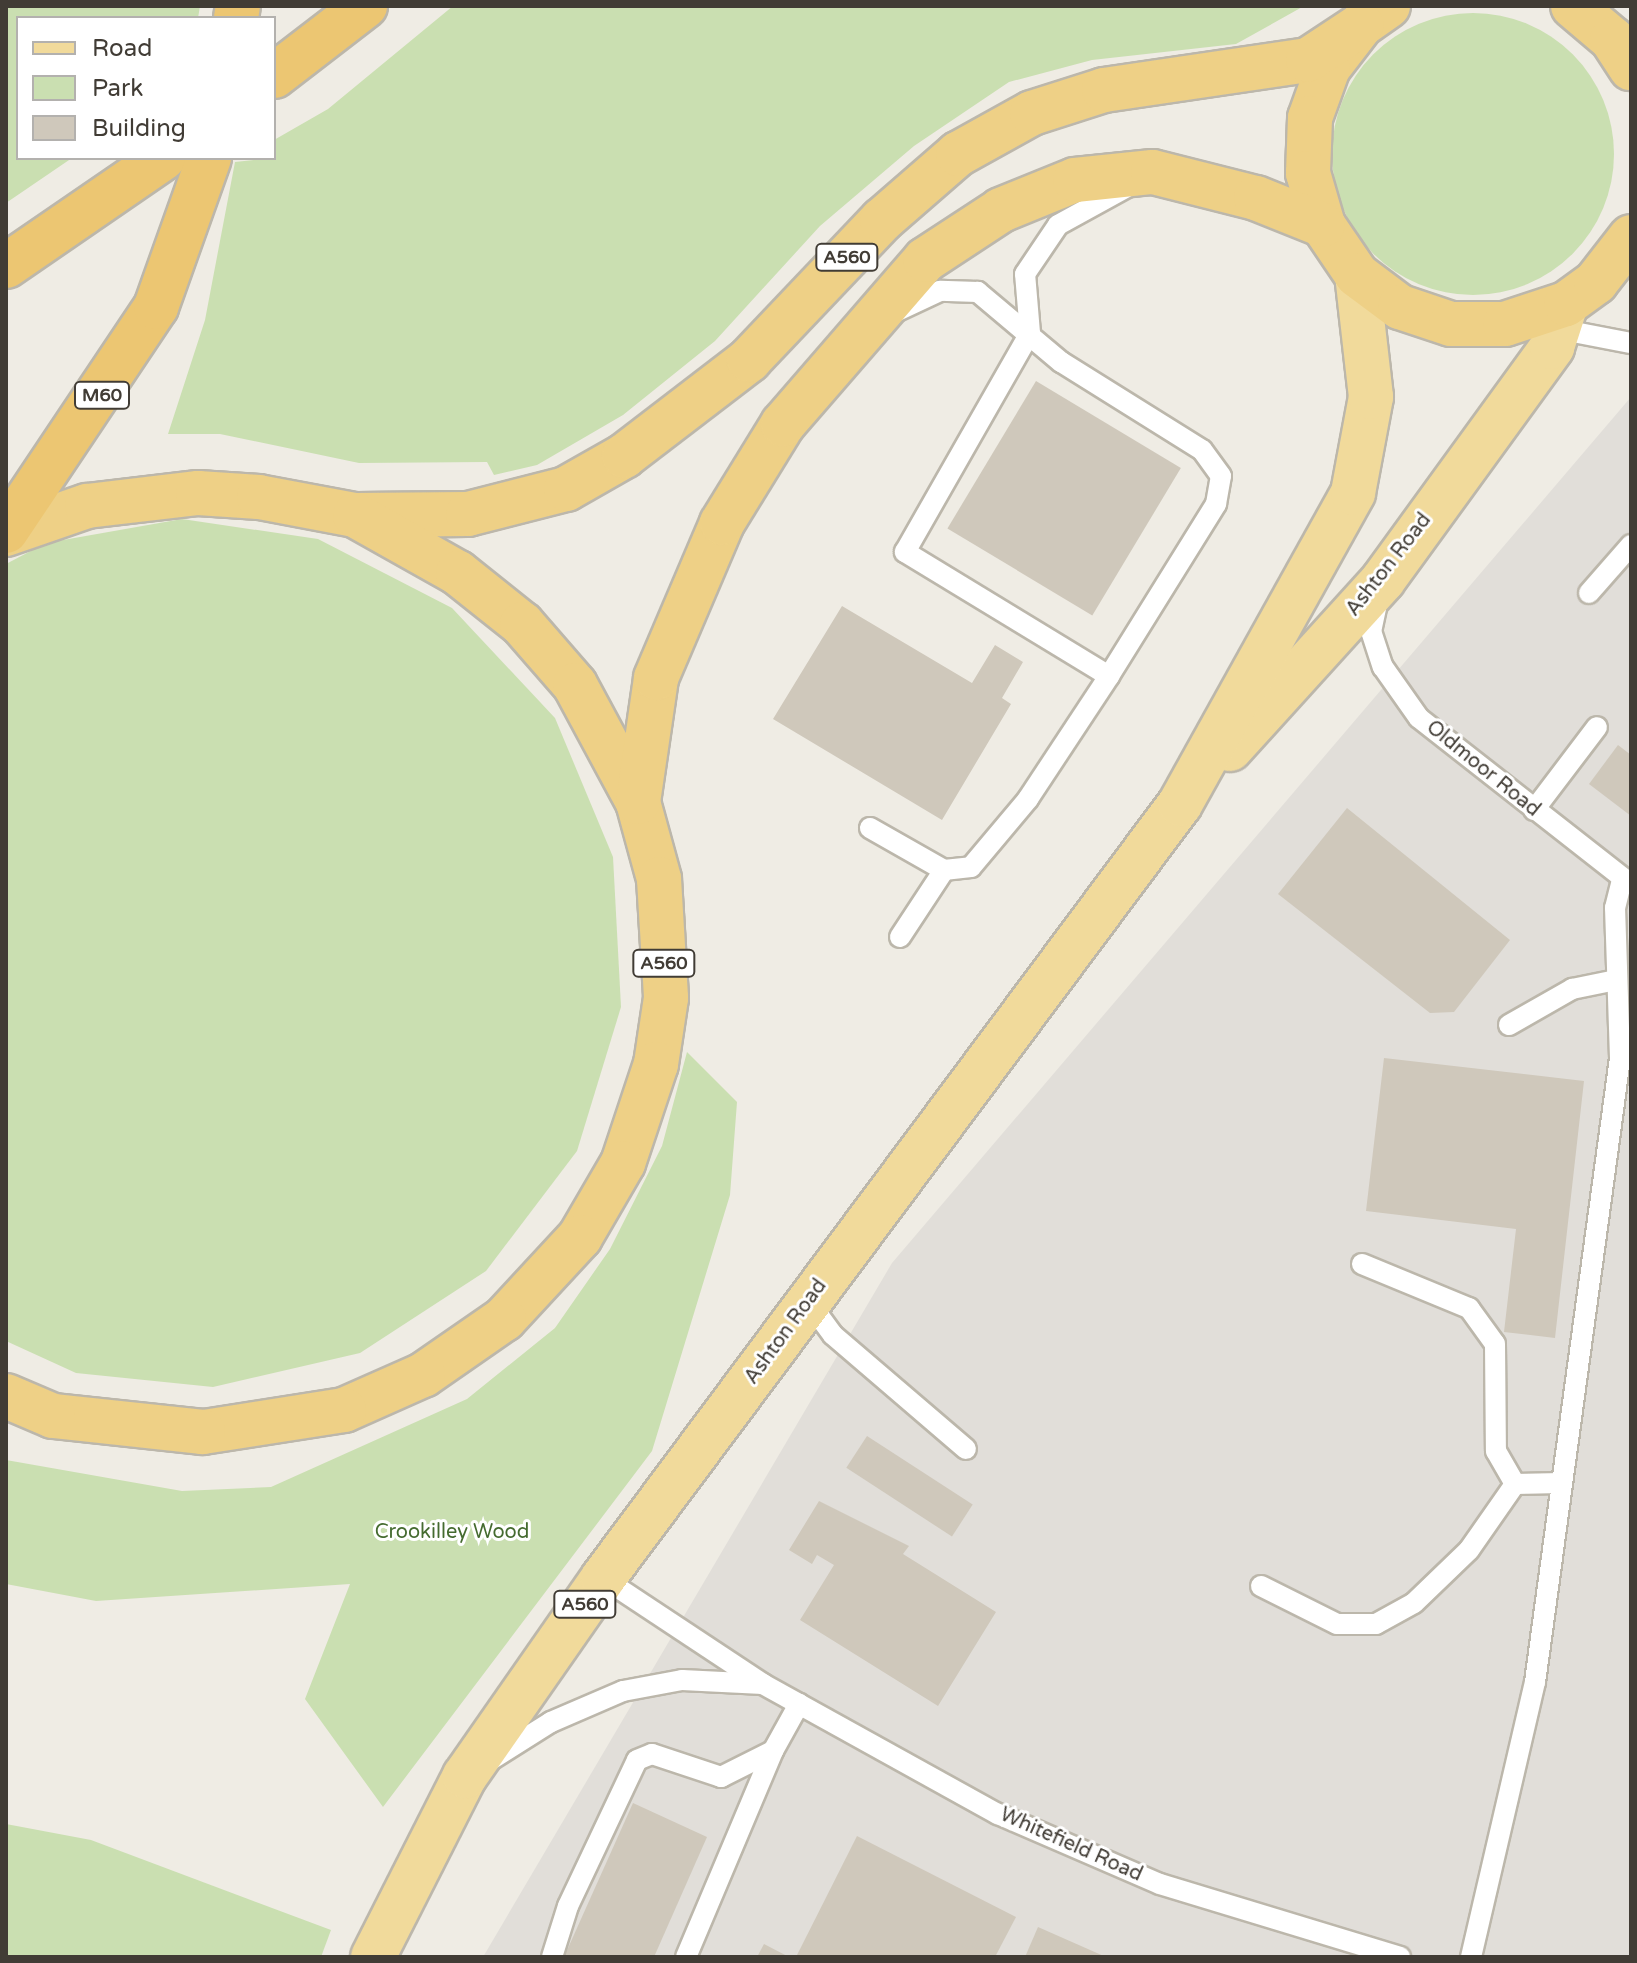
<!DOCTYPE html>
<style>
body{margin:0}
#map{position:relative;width:1637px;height:1963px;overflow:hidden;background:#efece4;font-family:"Varela Round",sans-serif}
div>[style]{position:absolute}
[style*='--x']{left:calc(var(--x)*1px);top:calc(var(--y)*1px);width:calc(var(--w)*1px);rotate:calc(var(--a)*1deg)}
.industrial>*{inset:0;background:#e1ded9}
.green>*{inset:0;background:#cadfb1}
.round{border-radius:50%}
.building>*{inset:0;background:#cfc8bb;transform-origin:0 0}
.roads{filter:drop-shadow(2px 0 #bcb7ab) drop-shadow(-2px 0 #bcb7ab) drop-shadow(0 2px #bcb7ab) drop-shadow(0 -2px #bcb7ab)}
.service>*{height:20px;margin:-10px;padding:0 10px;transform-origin:10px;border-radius:10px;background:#fff}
.primary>*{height:44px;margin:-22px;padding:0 22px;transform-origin:22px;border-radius:22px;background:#f1da9b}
.trunk>*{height:44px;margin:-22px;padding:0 22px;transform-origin:22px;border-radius:22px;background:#eed086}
.motorway>*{height:44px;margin:-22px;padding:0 22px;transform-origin:22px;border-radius:22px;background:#ecc672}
span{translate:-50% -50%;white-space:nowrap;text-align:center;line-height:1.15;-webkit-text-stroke:6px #fff;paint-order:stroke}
.shield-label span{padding:2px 6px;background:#fff;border:2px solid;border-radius:6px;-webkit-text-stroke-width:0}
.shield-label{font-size:18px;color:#413c35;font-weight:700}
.street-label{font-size:20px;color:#413c35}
.park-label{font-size:20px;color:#456b30}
.frame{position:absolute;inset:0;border:8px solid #413c35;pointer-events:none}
.legend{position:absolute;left:16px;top:16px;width:260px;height:144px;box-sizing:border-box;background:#fff;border:2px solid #b3b1ae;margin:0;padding:10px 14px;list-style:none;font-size:24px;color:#413c35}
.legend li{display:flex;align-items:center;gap:16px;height:40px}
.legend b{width:40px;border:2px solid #b3b1ae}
</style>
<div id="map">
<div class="industrial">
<div style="clip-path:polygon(1631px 397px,1631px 1957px,483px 1957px,892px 1263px)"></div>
</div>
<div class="green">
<div style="clip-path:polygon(6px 6px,200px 6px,198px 18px,18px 18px,18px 158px,72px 158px,6px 203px)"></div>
<div style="clip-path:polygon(453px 6px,1304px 6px,1236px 44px,1092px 60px,1009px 82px,914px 146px,820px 226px,715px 341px,623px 415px,537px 465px,494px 475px,487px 462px,359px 463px,220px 434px,168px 434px,205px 320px,235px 162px,274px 158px,274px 140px,328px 109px)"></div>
<div class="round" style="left:1332px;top:13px;width:282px;height:282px"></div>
<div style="clip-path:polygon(182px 519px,318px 539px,452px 608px,555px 718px,613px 857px,621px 1007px,577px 1151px,486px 1271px,360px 1353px,213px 1387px,76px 1373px,6px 1341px,6px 564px,46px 543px)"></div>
<div style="clip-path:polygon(687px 1052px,737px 1102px,730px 1195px,652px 1451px,383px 1807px,305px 1699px,350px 1584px,96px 1601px,6px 1584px,6px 1460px,182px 1491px,271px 1487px,467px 1399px,555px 1328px,610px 1249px,662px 1146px)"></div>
<div style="clip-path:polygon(6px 1824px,91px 1840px,331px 1930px,321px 1957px,6px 1957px)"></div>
</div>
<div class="building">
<div style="left:1036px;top:381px;width:169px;height:172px;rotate:31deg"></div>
<div style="clip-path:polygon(842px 606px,972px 683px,995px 645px,1023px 662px,1002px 698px,1011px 704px,942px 820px,773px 719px)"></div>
<div style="clip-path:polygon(1618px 745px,1631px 755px,1631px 816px,1589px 784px)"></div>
<div style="clip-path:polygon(1347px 808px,1510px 940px,1454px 1012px,1430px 1013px,1278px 894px)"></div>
<div style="clip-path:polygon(1384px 1058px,1584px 1081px,1555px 1338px,1504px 1332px,1516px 1229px,1366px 1211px)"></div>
<div style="left:867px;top:1436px;width:126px;height:38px;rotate:33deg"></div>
<div style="clip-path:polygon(819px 1501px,909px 1546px,903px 1554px,996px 1612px,938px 1706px,800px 1620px,834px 1565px,817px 1555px,812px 1564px,789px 1550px)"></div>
<div style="clip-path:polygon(633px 1803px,707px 1837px,654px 1957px,564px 1957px)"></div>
<div style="clip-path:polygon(857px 1836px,1016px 1917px,995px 1957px,796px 1957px)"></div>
<div style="clip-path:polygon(1038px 1927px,1106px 1957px,1025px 1957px)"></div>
<div style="clip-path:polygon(764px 1944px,789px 1957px,757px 1957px)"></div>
</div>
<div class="roads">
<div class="service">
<div style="--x:1553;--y:328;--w:79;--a:10.9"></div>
<div style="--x:1589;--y:593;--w:64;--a:-48.8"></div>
<div style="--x:1378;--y:599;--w:33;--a:102"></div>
<div style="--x:1371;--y:631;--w:38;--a:72"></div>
<div style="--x:1383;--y:667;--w:62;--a:54.8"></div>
<div style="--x:1419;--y:718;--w:269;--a:38.1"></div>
<div style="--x:1109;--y:676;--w:239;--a:-148.7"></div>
<div style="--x:905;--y:552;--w:252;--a:-60.3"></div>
<div style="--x:1030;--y:333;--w:59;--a:-94.8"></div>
<div style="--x:1025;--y:274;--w:59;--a:-56"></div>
<div style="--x:1058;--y:225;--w:81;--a:-28.8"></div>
<div style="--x:1534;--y:810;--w:104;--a:-52.8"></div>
<div style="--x:870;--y:828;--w:85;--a:29.6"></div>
<div style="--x:944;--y:870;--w:27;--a:-6"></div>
<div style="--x:971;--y:867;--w:89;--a:-50"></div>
<div style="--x:1028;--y:799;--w:147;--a:-56.6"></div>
<div style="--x:1109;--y:676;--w:203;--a:-58.1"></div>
<div style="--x:1216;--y:504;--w:28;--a:-80"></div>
<div style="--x:1221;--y:476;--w:32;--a:-126"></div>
<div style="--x:1202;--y:450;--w:166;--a:-148"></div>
<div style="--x:1061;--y:362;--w:109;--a:-139.9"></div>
<div style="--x:978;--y:292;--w:38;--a:-178"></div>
<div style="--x:940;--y:291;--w:50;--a:155"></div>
<div style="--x:900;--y:937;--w:80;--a:-56.7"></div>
<div style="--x:1509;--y:1025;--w:73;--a:-29.7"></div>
<div style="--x:1572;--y:989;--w:45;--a:-11.6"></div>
<div style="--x:1362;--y:1264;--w:116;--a:22.4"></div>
<div style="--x:1469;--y:1308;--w:44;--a:54.2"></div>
<div style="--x:1495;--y:1344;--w:107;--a:89.5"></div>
<div style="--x:1496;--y:1451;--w:38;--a:60"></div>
<div style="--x:808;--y:1301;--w:42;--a:53.7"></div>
<div style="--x:833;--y:1335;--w:175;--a:40.6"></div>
<div style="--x:603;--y:1578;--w:192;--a:33.5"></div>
<div style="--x:763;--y:1684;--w:269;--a:29"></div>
<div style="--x:998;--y:1814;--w:176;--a:23.4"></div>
<div style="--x:1160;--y:1884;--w:251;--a:16.9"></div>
<div style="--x:1261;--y:1586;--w:85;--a:26.6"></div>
<div style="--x:1337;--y:1624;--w:39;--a:0"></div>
<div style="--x:1376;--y:1624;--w:43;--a:-28.9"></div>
<div style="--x:1414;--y:1603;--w:76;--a:-43.9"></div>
<div style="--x:1469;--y:1550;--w:80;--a:-55.1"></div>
<div style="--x:1515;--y:1484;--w:46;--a:-1.2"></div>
<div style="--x:489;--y:1761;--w:73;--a:-32.2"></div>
<div style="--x:551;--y:1722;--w:78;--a:-23.3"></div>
<div style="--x:623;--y:1691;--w:60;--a:-10.6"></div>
<div style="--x:682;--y:1680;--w:81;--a:2.8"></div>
<div style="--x:552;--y:1957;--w:53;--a:-72.6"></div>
<div style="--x:568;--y:1906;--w:161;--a:-64.7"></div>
<div style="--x:637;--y:1760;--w:16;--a:-22"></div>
<div style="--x:652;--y:1754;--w:73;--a:18.4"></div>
<div style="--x:721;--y:1777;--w:58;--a:-26.6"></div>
<div style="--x:773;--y:1751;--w:54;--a:-61"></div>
<div style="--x:686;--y:1957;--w:224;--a:-67.1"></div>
<div style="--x:1471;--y:1957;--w:282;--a:-76.9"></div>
<div style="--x:1535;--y:1682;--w:630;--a:-82.24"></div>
<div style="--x:1620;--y:1058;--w:150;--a:-91.9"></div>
<div style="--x:1615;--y:908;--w:29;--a:-76"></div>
</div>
<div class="primary">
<div style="--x:1230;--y:749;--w:228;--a:-47.8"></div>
<div style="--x:1383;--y:580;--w:288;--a:-54"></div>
<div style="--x:1552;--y:347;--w:45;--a:-72"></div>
<div style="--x:373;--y:1957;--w:203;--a:-63.1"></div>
<div style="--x:465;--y:1776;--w:241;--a:-55.1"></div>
<div style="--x:603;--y:1578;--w:965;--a:-53.3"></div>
<div style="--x:1180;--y:804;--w:356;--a:-60.9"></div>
<div style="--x:1353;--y:493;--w:98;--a:-79.4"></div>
<div style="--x:1371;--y:397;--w:123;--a:-96.5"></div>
</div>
<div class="trunk">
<div style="--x:1388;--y:6;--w:33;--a:145"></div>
<div style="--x:1361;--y:25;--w:54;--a:127.5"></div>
<div style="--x:1328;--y:68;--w:53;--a:109.8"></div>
<div style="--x:1310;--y:118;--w:55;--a:92.1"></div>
<div style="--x:1308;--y:173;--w:54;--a:73.9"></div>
<div style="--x:1323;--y:225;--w:60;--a:55.8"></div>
<div style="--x:1357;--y:275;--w:54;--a:36.7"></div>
<div style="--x:1400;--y:307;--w:54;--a:18.4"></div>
<div style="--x:1451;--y:324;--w:54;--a:0"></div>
<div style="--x:1505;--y:324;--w:64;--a:-18.2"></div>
<div style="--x:1566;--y:304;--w:37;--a:-36"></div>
<div style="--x:1596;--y:282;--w:57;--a:-52.1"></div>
<div style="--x:1573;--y:6;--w:51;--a:40.2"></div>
<div style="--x:1612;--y:39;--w:35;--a:57"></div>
<div style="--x:357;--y:515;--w:111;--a:-0.5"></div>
<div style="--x:468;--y:514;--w:101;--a:-14.3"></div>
<div style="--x:566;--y:489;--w:67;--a:-29.6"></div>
<div style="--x:624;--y:456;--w:158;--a:-37.5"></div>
<div style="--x:749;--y:360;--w:193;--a:-46.5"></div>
<div style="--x:882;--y:220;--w:101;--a:-41"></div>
<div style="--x:958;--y:154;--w:85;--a:-29"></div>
<div style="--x:1032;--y:113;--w:76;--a:-17.7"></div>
<div style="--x:1104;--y:90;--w:206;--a:-8.4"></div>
<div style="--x:1308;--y:60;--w:64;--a:-33.4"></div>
<div style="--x:6;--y:534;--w:86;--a:-19.1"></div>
<div style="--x:87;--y:506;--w:112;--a:-6.7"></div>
<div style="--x:198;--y:493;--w:61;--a:3.8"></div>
<div style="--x:259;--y:497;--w:98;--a:10.6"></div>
<div style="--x:355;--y:515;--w:118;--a:29.4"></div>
<div style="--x:458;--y:573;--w:82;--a:38.6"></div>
<div style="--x:522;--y:624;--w:81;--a:49"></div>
<div style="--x:575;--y:685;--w:133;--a:61.7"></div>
<div style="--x:638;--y:802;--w:80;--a:74.7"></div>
<div style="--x:659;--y:879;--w:119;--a:86.6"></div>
<div style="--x:666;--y:998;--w:67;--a:98.6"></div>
<div style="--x:656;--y:1064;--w:104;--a:108.4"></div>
<div style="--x:623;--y:1163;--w:86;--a:120.2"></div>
<div style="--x:580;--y:1237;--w:112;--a:132.8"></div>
<div style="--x:504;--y:1319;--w:98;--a:145.3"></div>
<div style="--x:423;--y:1375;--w:86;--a:156.1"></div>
<div style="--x:344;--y:1410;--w:143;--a:171.1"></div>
<div style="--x:203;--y:1432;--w:151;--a:-173.9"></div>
<div style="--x:53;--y:1416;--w:51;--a:-156.9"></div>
<div style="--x:638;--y:802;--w:125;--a:-81.7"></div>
<div style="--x:656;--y:678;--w:168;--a:-66.9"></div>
<div style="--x:722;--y:523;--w:116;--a:-58.4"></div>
<div style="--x:783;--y:424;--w:217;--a:-49.1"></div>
<div style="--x:925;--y:260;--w:91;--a:-33.3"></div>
<div style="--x:1001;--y:210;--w:80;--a:-22.1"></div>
<div style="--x:1075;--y:180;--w:78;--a:-5.9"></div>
<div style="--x:1153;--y:172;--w:106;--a:14.2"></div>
<div style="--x:1256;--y:198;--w:72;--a:21.9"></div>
</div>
<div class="motorway">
<div style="--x:236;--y:18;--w:12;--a:-81"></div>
<div style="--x:274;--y:76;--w:115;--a:-37.6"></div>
<div style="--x:6;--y:266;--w:191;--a:-34.5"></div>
<div style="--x:6;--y:531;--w:270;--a:-56.2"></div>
<div style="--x:156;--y:307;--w:158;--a:-70.4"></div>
</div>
</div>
<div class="shield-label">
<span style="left:847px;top:257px">A560</span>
<span style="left:102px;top:395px">M60</span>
<span style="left:664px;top:963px">A560</span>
<span style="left:585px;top:1604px">A560</span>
</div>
<div class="street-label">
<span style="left:1389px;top:565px;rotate:-52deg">Ashton Road</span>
<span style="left:1483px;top:769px;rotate:39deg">Oldmoor Road</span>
<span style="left:786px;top:1332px;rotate:-54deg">Ashton Road</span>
<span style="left:1071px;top:1845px;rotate:24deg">Whitefield Road</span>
</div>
<div class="park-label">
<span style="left:452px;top:1532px">Crookilley Wood</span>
</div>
<div class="frame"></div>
<ul class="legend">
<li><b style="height:10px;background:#f1da9b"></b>Road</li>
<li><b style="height:22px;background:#cadfb1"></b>Park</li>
<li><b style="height:22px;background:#cfc8bb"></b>Building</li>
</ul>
</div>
